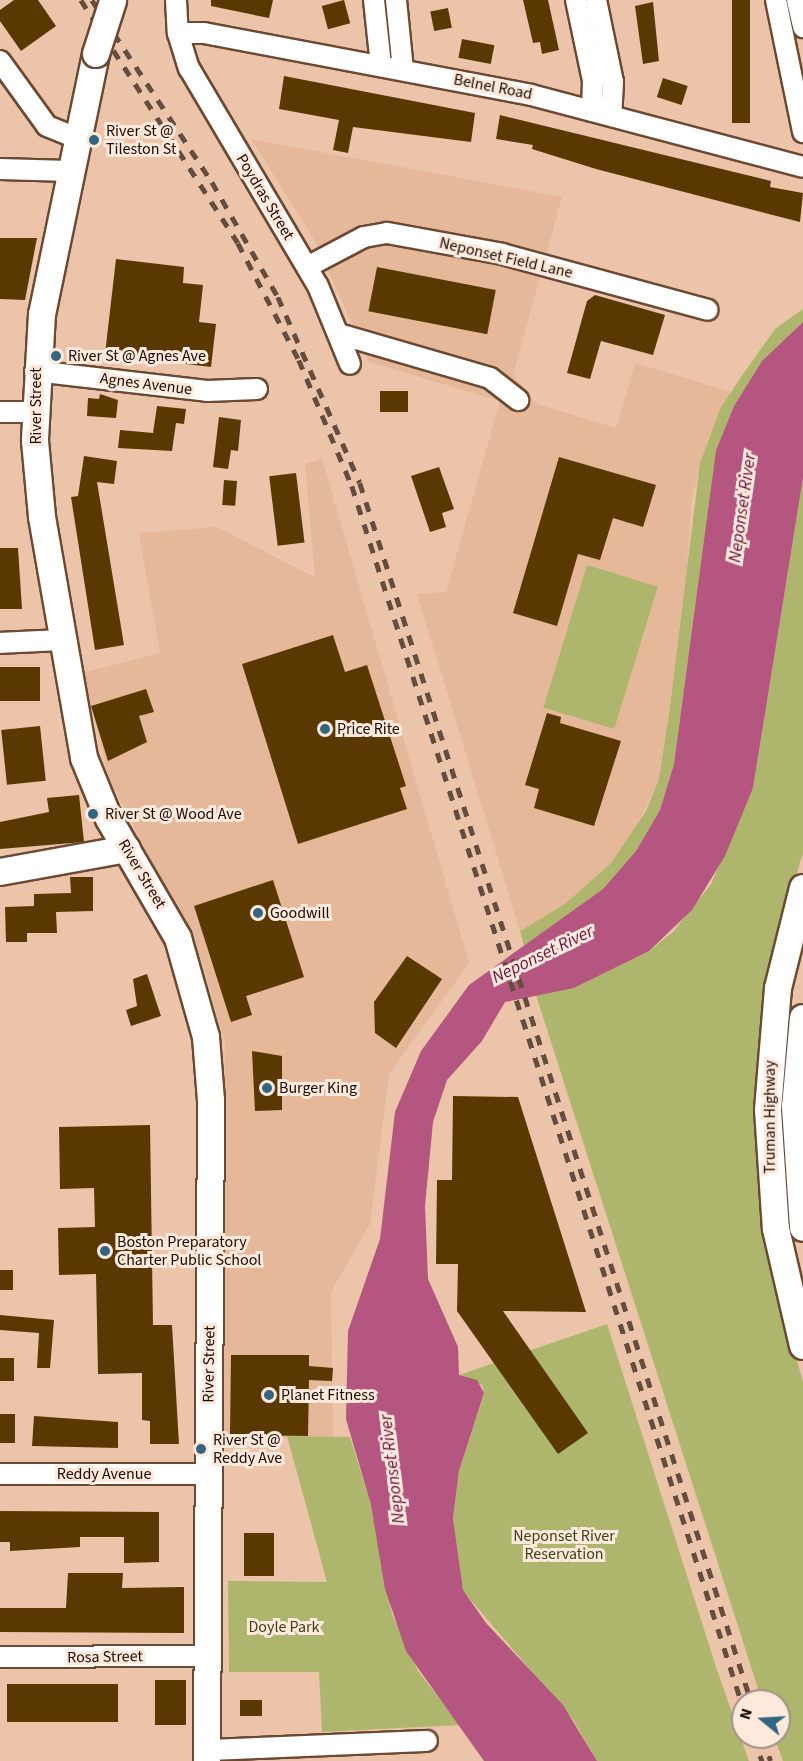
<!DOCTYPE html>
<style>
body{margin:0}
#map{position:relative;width:803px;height:1761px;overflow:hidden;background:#ecc4aa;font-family:"Source Sans 3",sans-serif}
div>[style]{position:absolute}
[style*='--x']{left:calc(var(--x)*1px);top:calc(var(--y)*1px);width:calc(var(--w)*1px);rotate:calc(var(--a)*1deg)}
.built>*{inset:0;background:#e6b89a}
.green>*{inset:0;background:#adb66c;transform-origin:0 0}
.water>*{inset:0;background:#b4567f}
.building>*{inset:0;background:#593901;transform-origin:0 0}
.roads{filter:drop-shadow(2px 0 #6b4932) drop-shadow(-2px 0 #6b4932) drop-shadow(0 2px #6b4932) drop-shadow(0 -2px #6b4932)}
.minor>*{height:20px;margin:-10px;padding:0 10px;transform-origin:10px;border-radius:10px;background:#fff}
.major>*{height:26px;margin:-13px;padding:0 13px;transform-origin:13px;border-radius:13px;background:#fff}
.rail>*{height:4.5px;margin-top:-2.25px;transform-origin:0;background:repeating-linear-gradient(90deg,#644d3f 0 10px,transparent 0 20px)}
.bridges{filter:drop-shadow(2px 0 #6b4932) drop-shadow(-2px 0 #6b4932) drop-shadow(0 2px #6b4932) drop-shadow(0 -2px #6b4932)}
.major-bridge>*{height:26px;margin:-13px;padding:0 13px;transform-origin:13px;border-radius:13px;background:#fff}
.dots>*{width:16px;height:16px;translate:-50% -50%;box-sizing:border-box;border:3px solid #fee9dc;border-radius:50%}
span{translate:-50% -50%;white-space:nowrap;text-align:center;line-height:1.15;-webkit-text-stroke:6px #fee9dc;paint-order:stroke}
.street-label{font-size:16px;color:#190c04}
.poi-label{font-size:16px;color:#190c04}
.left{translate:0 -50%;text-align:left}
.park-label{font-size:16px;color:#3d4116}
.water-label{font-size:18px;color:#6a1240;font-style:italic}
.north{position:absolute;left:731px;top:1689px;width:60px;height:60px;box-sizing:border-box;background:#fee9dc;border:2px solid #a29186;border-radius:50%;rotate:288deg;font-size:16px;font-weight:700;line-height:24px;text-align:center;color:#190c04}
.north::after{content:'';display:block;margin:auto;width:21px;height:27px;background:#316581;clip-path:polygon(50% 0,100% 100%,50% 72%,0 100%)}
</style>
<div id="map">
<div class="built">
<div style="clip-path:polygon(251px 139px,562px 197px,513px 375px,537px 404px,616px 428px,635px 363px,732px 392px,708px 438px,692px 498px,684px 610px,659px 779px,631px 838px,611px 863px,565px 904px,520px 931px,417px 594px,446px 592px,500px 401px,369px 362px,315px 241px)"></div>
<div style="clip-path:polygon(322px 459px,469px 963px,389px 1074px,370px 1224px,331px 1292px,333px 1437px,219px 1439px,225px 1043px,201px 959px,109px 778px,83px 673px,160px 653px,139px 533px,217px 527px,315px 577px,305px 464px)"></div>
</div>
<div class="green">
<div style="clip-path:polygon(803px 309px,803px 322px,762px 361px,734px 406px,716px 450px,674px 764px,660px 810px,636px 851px,603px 889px,524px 946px,520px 931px,565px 904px,611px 863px,646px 811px,659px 779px,670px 707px,700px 463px,720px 409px,739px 380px,775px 329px)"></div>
<div style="clip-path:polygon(803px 478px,803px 853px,771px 958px,756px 1110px,769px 1260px,803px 1382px,803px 1761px,783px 1761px,774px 1737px,779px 1737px,779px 1701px,762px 1701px,535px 992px,574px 988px,649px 951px,673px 932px,711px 884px,753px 788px)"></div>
<div style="left:587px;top:565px;width:74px;height:149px;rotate:17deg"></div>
<div style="clip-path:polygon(607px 1324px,716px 1667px,749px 1761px,597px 1761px,574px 1721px,463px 1591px,453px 1518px,459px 1471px,484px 1394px,482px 1385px,459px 1375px)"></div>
<div style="clip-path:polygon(287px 1436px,350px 1437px,371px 1505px,392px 1614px,418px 1671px,460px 1725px,322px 1732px,319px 1672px,229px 1672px,228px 1581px,327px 1582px)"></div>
</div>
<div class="water">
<div style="clip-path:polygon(803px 322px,803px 478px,753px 788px,725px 856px,692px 910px,649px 951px,574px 988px,505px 1002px,482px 1041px,447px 1080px,433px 1122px,425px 1206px,428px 1279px,458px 1347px,459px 1375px,477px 1380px,484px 1393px,459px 1471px,453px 1518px,463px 1590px,486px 1623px,563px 1705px,597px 1761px,484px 1761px,406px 1651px,385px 1589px,371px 1505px,346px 1419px,348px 1331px,380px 1239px,395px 1112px,421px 1051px,469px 985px,603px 889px,636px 851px,660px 810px,674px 764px,716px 450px,734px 406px,762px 361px)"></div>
</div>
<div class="building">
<div style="clip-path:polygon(14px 0,38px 0,56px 26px,21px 51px,0 21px,0 10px)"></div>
<div style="clip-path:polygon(211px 0,273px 0,269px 18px,211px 6px)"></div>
<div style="left:344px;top:0;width:24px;height:23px;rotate:75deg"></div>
<div style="clip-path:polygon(523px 0,548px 0,559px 50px,542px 54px,540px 42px,533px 43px)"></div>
<div style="left:732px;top:0;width:18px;height:123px"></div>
<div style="clip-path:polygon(653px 2px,659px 61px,643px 64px,635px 6px)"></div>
<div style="left:448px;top:8px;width:20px;height:18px;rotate:79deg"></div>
<div style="left:462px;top:39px;width:33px;height:19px;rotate:11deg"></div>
<div style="clip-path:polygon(284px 76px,475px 113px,471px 142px,353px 127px,348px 153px,333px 150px,339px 120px,279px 109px)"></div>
<div style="left:663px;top:78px;width:26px;height:20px;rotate:18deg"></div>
<div style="clip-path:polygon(500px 115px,771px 181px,770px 187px,803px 193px,800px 222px,596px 169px,532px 149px,533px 145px,496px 139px)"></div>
<div style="clip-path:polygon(0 238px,37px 238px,25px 300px,0 299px)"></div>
<div style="clip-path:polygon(116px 259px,184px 267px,183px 283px,203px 285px,199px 322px,216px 324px,211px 367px,105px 354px)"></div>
<div style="left:377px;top:267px;width:121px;height:45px;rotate:11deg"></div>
<div style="clip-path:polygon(595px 295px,665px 315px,653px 355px,601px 341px,590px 379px,567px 373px,587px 301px)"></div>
<div style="left:380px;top:391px;width:28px;height:21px"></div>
<div style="clip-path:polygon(100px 394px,118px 400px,116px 418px,87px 416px,88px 398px,99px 399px)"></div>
<div style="clip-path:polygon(157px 406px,186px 409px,184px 424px,176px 423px,172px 451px,118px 448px,120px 430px,153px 433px)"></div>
<div style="clip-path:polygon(219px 417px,241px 420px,238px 451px,231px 450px,228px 469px,213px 467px)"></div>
<div style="clip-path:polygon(84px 456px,117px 461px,114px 484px,97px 482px,124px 645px,95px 650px,71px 497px,78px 496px)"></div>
<div style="clip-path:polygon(559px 457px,656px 485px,643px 527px,613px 518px,600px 560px,578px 554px,557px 626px,513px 613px)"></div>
<div style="clip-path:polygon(439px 467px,454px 509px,442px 513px,446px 527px,430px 532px,411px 476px)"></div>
<div style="left:296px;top:473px;width:70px;height:27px;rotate:83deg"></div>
<div style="left:224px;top:480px;width:13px;height:25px;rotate:4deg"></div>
<div style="clip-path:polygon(0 548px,18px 548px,22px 609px,0 609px)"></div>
<div style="clip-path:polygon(333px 635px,345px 672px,367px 665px,406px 786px,400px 788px,407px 809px,298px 844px,242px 664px)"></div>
<div style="left:0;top:667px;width:40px;height:34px"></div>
<div style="clip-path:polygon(146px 689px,154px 712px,139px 716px,147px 742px,108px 761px,91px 706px)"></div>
<div style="clip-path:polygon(547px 713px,561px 717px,560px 723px,621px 741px,594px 826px,534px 808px,539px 789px,525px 785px)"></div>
<div style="left:40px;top:726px;width:55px;height:39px;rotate:84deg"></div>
<div style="clip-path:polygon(79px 795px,84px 842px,0 849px,0 822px,49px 812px,47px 798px)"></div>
<div style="clip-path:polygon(70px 877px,93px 877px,93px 911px,56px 912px,57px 933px,27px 933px,27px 942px,6px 942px,5px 907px,34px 906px,34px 894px,71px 893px)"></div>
<div style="clip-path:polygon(273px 880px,304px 977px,246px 996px,252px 1015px,231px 1022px,194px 906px)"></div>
<div style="clip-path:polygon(407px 956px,442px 979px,396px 1048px,375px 1033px,374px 1002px)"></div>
<div style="clip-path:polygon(147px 974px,161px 1016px,131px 1026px,126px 1010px,137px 1006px,133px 979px)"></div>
<div style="clip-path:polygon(252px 1051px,282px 1056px,282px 1110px,255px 1111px)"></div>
<div style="clip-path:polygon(453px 1096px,518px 1097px,586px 1312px,503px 1311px,588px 1433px,558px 1454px,457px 1311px,458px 1264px,436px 1264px,437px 1180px,452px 1180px)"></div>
<div style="clip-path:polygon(150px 1125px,153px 1325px,172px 1325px,179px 1444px,150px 1444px,150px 1421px,142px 1420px,142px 1373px,98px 1374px,96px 1274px,59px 1275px,58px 1228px,95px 1227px,94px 1188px,60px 1189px,59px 1127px)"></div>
<div style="left:0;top:1270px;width:13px;height:20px"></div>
<div style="clip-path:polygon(0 1315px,54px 1320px,50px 1368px,37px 1368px,39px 1333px,0 1330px)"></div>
<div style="clip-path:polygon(231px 1355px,309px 1355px,309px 1366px,333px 1368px,332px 1381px,309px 1380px,308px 1436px,230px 1435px)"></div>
<div style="left:0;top:1358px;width:14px;height:23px"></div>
<div style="left:0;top:1414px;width:15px;height:29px"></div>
<div style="clip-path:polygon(34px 1416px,118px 1422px,118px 1448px,32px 1446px)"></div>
<div style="clip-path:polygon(0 1511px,159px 1512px,159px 1562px,124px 1563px,124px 1537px,80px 1537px,80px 1547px,10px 1551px,10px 1542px,0 1542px)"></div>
<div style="left:244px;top:1533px;width:30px;height:43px"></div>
<div style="clip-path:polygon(68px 1573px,123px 1573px,122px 1588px,184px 1587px,184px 1633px,0 1632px,0 1608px,66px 1608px)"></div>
<div style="left:155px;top:1680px;width:31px;height:45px"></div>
<div style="left:7px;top:1684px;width:111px;height:38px"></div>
<div style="left:240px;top:1700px;width:22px;height:16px"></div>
</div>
<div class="roads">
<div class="minor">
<div style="--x:176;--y:0;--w:33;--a:87"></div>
<div style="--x:178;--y:33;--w:37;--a:73"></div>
<div style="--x:189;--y:68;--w:253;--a:59.4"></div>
<div style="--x:318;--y:286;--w:84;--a:67.7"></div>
<div style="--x:374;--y:0;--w:66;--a:83.9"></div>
<div style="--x:396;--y:0;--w:70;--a:84.3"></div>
<div style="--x:576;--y:0;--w:83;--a:78.1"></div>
<div style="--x:593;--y:81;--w:30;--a:92"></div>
<div style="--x:596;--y:0;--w:84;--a:78.3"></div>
<div style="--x:613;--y:82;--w:33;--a:93"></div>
<div style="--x:776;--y:0;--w:135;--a:78.4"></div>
<div style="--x:797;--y:0;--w:28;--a:77"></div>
<div style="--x:178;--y:33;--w:26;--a:0"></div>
<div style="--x:204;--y:33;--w:333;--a:10.7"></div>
<div style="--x:531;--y:95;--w:281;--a:14.8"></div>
<div style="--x:0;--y:61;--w:80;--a:54.1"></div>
<div style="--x:47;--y:126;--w:31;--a:22"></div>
<div style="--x:0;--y:169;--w:70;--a:1.6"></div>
<div style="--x:307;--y:267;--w:64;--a:-27.8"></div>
<div style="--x:364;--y:237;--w:23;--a:-10"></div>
<div style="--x:387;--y:233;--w:117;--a:10.3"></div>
<div style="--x:502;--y:254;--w:213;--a:15.2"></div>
<div style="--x:339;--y:334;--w:157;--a:16.2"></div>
<div style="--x:490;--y:378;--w:36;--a:38"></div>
<div style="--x:35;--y:371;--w:173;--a:6.6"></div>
<div style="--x:207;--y:391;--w:50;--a:-2.3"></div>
<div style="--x:0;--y:412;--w:34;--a:0"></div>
<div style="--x:0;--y:643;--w:62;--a:-2.8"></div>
<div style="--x:0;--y:1474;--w:208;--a:0"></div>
<div style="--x:0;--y:1657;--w:210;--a:-0.3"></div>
<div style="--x:208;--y:1750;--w:219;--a:-2.4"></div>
</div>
<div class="major">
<div style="--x:96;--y:54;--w:266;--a:101.7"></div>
<div style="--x:42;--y:314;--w:127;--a:93.2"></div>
<div style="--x:35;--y:441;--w:76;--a:84.7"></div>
<div style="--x:42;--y:517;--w:245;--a:80.1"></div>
<div style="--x:84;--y:758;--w:66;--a:67.7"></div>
<div style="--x:109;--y:819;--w:138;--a:59.9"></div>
<div style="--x:178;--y:938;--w:103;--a:74.2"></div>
<div style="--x:206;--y:1037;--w:63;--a:85.5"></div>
<div style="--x:211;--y:1100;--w:661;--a:90.35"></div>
<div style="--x:0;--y:872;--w:129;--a:-10.3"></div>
<div style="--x:803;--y:888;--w:103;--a:104"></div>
<div style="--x:778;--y:988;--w:122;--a:94.7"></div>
<div style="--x:768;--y:1110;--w:119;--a:86.2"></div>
<div style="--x:776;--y:1229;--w:120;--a:77"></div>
<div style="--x:803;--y:1018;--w:89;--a:95.1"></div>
<div style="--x:795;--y:1107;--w:121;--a:86.2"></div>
</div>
</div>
<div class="rail">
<div style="--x:81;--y:0;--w:289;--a:57.1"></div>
<div style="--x:238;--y:243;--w:132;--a:62.5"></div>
<div style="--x:299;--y:360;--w:137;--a:67.2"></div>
<div style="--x:352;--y:486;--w:1282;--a:72.24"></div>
<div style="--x:92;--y:0;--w:218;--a:56.6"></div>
<div style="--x:212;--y:182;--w:133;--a:60.1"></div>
<div style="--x:278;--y:297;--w:203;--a:66.2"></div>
<div style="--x:360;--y:483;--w:1279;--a:72.2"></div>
<div style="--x:753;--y:1737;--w:26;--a:69"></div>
<div style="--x:763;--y:1737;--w:25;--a:72"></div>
</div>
<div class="bridges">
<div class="major-bridge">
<div style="--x:96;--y:54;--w:56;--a:-72.2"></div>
</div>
</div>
<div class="dots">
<div style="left:94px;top:140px;background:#316581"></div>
<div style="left:56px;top:356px;background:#316581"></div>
<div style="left:325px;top:729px;background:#316581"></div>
<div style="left:93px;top:814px;background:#316581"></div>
<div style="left:258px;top:913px;background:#316581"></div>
<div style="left:267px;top:1088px;background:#316581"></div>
<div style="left:105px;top:1251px;background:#316581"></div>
<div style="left:269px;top:1395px;background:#316581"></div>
<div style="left:201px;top:1449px;background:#316581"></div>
</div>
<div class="street-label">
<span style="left:493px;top:87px;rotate:11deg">Belnel Road</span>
<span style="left:265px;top:197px;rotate:59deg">Poydras Street</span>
<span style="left:506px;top:258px;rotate:13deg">Neponset Field Lane</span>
<span style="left:146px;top:384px;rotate:7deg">Agnes Avenue</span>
<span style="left:36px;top:406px;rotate:-90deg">River Street</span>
<span style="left:142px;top:874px;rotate:59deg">River Street</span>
<span style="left:770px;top:1117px;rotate:-90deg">Truman Highway</span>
<span style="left:209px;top:1364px;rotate:-89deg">River Street</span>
<span style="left:104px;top:1474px">Reddy Avenue</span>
<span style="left:105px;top:1657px;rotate:-1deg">Rosa Street</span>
</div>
<div class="poi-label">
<span class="left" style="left:106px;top:140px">River St @<br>Tileston St</span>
<span class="left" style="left:68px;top:356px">River St @ Agnes Ave</span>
<span class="left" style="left:337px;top:729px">Price Rite</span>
<span class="left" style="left:105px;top:814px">River St @ Wood Ave</span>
<span class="left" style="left:270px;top:913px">Goodwill</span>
<span class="left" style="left:279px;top:1088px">Burger King</span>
<span class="left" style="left:117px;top:1251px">Boston Preparatory<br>Charter Public School</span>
<span class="left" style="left:281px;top:1395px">Planet Fitness</span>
<span class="left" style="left:213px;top:1449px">River St @<br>Reddy Ave</span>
</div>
<div class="park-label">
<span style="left:564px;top:1545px">Neponset River<br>Reservation</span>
<span style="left:284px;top:1627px">Doyle Park</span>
</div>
<div class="water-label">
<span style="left:743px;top:508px;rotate:-82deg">Neponset River</span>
<span style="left:543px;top:955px;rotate:-26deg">Neponset River</span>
<span style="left:393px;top:1469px;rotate:-97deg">Neponset River</span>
</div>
<div class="north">N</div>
</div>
